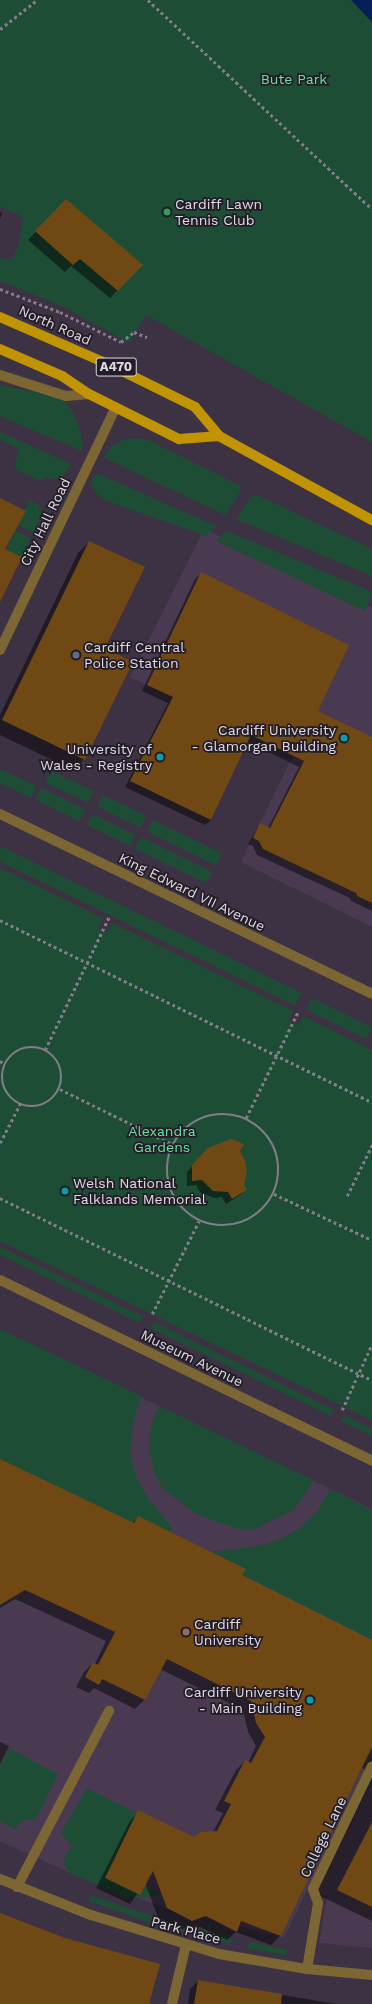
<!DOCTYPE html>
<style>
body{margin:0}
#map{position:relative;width:372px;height:2004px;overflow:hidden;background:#3d3244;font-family:"Work Sans",sans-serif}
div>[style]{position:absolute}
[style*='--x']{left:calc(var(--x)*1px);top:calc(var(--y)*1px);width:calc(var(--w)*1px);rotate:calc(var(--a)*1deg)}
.built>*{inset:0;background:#493a52}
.green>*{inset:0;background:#1d4e35;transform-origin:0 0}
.water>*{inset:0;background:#062057}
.shadow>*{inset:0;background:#0007}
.building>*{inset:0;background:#6f4814}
.path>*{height:2.5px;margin-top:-1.25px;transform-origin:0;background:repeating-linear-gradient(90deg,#857c8b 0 3px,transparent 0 6px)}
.path>.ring{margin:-1.25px;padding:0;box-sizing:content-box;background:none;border:2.5px solid #857c8b;border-radius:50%}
.service>*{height:10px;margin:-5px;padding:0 5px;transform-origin:5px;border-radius:5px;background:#7c6734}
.pedestrian>*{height:10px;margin:-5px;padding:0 5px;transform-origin:5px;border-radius:5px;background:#7c6734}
.minor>*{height:10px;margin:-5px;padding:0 5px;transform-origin:5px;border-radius:5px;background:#7c6734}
.tertiary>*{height:10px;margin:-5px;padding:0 5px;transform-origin:5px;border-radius:5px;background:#7c6734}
.primary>*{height:10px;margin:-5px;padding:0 5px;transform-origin:5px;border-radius:5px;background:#c09403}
.dots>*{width:11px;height:11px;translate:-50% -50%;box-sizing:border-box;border:2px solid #211c25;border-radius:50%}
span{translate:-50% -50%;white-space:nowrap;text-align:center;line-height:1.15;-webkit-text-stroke:3.5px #211c25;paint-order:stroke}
.shield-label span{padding:1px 3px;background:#211c25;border:1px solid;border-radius:3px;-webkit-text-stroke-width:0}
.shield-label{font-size:13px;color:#e1dae6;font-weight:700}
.park-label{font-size:14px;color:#6ee0a5}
.poi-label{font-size:14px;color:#e1dae6}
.left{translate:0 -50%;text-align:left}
.right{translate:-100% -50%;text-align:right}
.street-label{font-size:14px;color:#e1dae6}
</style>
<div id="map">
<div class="built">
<div style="clip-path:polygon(204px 529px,372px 608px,372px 927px,241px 862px,293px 756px,130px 677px)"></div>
<div style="clip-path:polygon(8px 1333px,372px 1509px,372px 1754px,284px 1938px,163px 1907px,70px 1873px,0 1841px,0 1350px)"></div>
<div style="clip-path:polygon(372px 1781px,372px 1948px,319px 1943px,327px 1897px,317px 1892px)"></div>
</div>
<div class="green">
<div style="clip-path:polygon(0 0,372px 0,372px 442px,146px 315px,129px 343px,62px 306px,0 281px,0 258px,12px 260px,19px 244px,23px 217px,0 206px)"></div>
<div style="clip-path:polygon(0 385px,55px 396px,66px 403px,74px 414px,81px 432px,82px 451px,0 416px)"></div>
<div style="clip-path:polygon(0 432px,71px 464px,69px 468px,62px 477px,53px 479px,44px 477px,42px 481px,20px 472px,16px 469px,15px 462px,19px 449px,0 440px)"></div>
<div style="clip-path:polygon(135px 438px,146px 439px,239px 485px,241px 491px,225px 515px,103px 457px,112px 446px,122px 440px)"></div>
<div style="clip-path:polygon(96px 473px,216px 526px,206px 536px,104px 500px,98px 495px,91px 485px)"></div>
<div style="clip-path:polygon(257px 495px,372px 549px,372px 576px,236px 519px,250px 498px)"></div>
<div style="clip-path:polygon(29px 500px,40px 506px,39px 510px,43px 512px,33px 533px,18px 525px)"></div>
<div style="left:15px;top:531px;width:17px;height:21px;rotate:25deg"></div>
<div style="clip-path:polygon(227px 531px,372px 592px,365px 611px,216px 541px)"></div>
<div style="clip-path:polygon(0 769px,37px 786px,31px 798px,0 783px)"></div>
<div style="left:51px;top:771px;width:47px;height:13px;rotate:25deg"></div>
<div style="left:41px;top:788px;width:49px;height:13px;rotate:26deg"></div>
<div style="left:103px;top:795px;width:48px;height:13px;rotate:26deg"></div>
<div style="left:92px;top:814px;width:48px;height:12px;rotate:26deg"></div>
<div style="left:153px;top:820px;width:76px;height:13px;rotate:26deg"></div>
<div style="left:141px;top:837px;width:79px;height:13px;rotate:26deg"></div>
<div style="left:0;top:846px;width:335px;height:14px;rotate:26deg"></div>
<div style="clip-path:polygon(0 868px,103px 918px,98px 928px,107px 933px,112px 923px,293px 1011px,288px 1021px,298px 1025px,303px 1016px,372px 1050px,372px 1420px,0 1241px)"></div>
<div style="left:312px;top:998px;width:67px;height:13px;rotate:26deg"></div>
<div style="left:0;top:1247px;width:159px;height:7px;rotate:26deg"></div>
<div style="left:154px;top:1322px;width:200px;height:7px;rotate:26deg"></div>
<div style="clip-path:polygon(0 1329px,141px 1396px,133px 1423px,130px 1454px,137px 1479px,148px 1498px,172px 1528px,170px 1532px,138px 1516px,134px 1523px,0 1459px)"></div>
<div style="clip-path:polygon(159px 1406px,313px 1480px,304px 1496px,293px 1510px,254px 1529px,238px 1529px,196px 1514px,162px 1488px,153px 1469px,149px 1443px,153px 1420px)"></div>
<div style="clip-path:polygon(344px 1415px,372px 1429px,372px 1436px,341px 1421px)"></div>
<div style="clip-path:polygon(330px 1489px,372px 1510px,372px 1640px,242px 1575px,245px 1569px,211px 1552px,259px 1546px,279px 1540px,299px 1529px,316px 1513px)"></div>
<div style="clip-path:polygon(9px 1748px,58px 1774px,36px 1819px,24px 1820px,18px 1824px,17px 1830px,0 1821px,0 1766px)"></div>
<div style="clip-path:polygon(87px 1788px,137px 1813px,105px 1878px,140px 1895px,145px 1887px,162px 1894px,139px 1898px,123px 1896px,70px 1873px,66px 1869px,64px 1862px,65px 1855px,72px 1847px,61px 1833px)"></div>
<div style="clip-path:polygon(94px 1896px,162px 1919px,230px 1937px,232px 1944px,165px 1927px,88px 1901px,90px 1897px)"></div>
<div style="clip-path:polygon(251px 1942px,287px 1950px,287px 1955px,246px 1948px)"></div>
</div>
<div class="water">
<div style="clip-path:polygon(351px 0,372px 0,372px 22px,367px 17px)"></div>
</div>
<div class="shadow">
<div style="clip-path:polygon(66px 200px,142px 265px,110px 298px,71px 266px,65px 272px,28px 240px)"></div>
<div style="clip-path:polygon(0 212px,2px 213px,0 219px)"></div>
<div style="clip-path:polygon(89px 542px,104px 648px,84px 759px,73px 770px,0 735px,0 715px,78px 553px)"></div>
<div style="clip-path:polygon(201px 574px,316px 711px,372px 738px,372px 911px,351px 901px,350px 898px,257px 855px,253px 846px,248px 844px,260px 824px,268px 828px,299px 767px,247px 741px,211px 820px,205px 825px,125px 787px,168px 703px,142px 691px,195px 579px)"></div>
<div style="clip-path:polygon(239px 1151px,243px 1185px,246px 1190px,240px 1195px,226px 1204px,222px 1197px,214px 1198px,200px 1192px,196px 1185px,187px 1186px,187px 1172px,202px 1155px)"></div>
<div style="clip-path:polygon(0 1460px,132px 1524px,138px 1517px,240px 1576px,372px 1641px,372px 1921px,314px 1893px,369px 1772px,362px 1768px,280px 1936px,271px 1945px,236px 1932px,227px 1940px,196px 1925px,182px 1929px,158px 1917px,145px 1883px,130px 1904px,96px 1888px,130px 1821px,139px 1812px,194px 1838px,213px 1832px,223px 1813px,215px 1810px,236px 1770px,245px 1761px,248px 1763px,256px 1746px,248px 1732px,243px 1710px,160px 1669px,144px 1700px,135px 1709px,94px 1688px,89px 1693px,76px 1687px,84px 1672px,93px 1663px,95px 1664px,106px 1641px,15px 1599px,0 1608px)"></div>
<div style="clip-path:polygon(0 1742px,9px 1746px,0 1764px)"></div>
<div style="clip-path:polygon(198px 1981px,336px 2004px,188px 2004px,190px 1989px)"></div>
</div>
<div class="building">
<div style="clip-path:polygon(66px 199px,143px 265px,118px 291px,80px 259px,73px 265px,35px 231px)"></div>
<div style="clip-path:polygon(0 498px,26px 511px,5px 549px,22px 557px,0 602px)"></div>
<div style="clip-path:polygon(89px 541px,145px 567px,105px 648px,133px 662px,85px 760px,2px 720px)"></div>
<div style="clip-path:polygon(201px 572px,349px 645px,318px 711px,372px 737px,372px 903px,357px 896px,356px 893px,263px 849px,259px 841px,253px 838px,260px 823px,270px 828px,304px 761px,251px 735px,211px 820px,130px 781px,173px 697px,147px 685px)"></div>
<div style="clip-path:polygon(231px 1139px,244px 1144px,240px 1151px,245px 1161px,247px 1171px,244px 1185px,247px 1190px,232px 1199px,228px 1192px,213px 1191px,202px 1180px,192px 1181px,192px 1165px,208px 1148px)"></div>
<div style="clip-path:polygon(0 1459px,134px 1523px,138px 1516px,246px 1569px,242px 1575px,372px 1640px,372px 1747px,281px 1936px,241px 1921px,237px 1932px,206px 1916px,192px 1921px,167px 1908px,153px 1871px,140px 1895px,105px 1878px,138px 1810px,194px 1837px,201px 1832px,217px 1831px,231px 1804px,224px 1801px,245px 1760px,251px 1763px,265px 1737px,256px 1723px,251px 1701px,167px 1659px,145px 1700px,102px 1679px,99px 1685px,85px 1677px,93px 1662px,98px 1665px,115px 1632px,25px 1590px,0 1605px)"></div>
<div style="clip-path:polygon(372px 1822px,372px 1907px,337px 1890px)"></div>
<div style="clip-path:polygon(0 1913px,65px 1938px,160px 1964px,149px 2004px,0 2004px)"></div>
<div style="clip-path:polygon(198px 1980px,282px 1994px,281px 2004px,194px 2004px)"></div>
</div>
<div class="path">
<div style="--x:148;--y:0;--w:306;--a:43"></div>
<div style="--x:0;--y:29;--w:47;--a:-38.1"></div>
<div style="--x:0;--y:289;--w:64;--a:21"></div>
<div style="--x:60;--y:312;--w:68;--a:26.2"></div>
<div style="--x:121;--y:342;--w:16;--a:-38"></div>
<div style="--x:134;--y:332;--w:14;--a:21"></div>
<div style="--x:0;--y:920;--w:414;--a:26.1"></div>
<div class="ring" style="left:2px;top:1047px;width:57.5px;height:57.5px"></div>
<div style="--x:45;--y:1050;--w:148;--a:-64.3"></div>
<div style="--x:0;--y:1061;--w:6;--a:31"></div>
<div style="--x:60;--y:1089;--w:125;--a:26.2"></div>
<div class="ring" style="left:167px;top:1114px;width:109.5px;height:109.5px"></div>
<div style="--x:246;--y:1118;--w:120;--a:-63.9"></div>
<div style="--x:0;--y:1143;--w:44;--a:-62.9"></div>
<div style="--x:274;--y:1194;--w:108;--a:25.1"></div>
<div style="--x:347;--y:1196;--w:57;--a:-63.9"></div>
<div style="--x:0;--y:1198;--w:414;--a:26.1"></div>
<div style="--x:152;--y:1314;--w:104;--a:-63.2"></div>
<div style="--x:342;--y:1410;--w:72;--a:-65.6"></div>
</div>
<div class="service">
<div style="--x:0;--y:375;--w:69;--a:17.7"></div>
<div style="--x:66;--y:396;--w:23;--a:-5"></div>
<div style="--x:17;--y:1887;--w:199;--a:-62.4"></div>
<div style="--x:172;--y:2004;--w:61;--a:-76.7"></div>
</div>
<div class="pedestrian">
<div style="--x:307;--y:1969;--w:67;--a:-80.5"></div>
<div style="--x:318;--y:1903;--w:15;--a:-110"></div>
<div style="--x:313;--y:1889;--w:136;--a:-64.4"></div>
</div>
<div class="minor">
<div style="--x:0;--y:650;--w:269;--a:-64.5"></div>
<div style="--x:0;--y:814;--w:413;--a:25.8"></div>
<div style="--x:0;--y:1280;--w:414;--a:25.9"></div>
</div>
<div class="tertiary">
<div style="--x:0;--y:1879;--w:98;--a:21.6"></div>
<div style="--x:91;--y:1915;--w:134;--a:16.9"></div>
<div style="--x:219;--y:1954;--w:89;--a:9.7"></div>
<div style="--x:307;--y:1969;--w:65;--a:5.3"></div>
</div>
<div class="primary">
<div style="--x:0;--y:317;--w:120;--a:23.6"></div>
<div style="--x:110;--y:365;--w:95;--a:26.3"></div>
<div style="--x:195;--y:407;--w:38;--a:50"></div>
<div style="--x:219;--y:436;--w:175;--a:28.8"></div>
<div style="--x:0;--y:349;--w:68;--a:23.5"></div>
<div style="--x:62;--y:376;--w:32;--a:34"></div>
<div style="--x:89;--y:394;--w:101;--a:26.6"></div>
<div style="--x:179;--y:439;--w:40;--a:-4.3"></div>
</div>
<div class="dots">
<div style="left:167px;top:212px;background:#2e9e5b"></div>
<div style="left:76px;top:655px;background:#5c6f8a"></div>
<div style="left:344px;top:738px;background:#0f9aa8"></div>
<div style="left:160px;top:757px;background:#0f9aa8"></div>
<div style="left:65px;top:1191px;background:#0f9aa8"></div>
<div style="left:186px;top:1632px;background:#8d6e63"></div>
<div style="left:310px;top:1700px;background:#0f9aa8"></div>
</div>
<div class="shield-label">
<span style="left:116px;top:367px">A470</span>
</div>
<div class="park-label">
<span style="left:294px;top:79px">Bute Park</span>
<span style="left:162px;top:1139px">Alexandra<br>Gardens</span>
</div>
<div class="poi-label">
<span class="left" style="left:175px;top:212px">Cardiff Lawn<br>Tennis Club</span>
<span class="left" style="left:84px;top:655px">Cardiff Central<br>Police Station</span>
<span class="right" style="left:336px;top:738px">Cardiff University<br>- Glamorgan Building</span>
<span class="right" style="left:152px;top:757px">University of<br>Wales - Registry</span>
<span class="left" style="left:73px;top:1191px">Welsh National<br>Falklands Memorial</span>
<span class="left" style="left:194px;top:1632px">Cardiff<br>University</span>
<span class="right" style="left:302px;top:1700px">Cardiff University<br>- Main Building</span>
</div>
<div class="street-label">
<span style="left:55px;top:325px;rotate:24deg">North Road</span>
<span style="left:45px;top:522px;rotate:-64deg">City Hall Road</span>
<span style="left:192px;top:892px;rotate:26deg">King Edward VII Avenue</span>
<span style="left:192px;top:1358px;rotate:26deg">Museum Avenue</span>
<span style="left:323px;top:1837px;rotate:-64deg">College Lane</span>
<span style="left:186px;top:1930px;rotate:15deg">Park Place</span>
</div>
</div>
